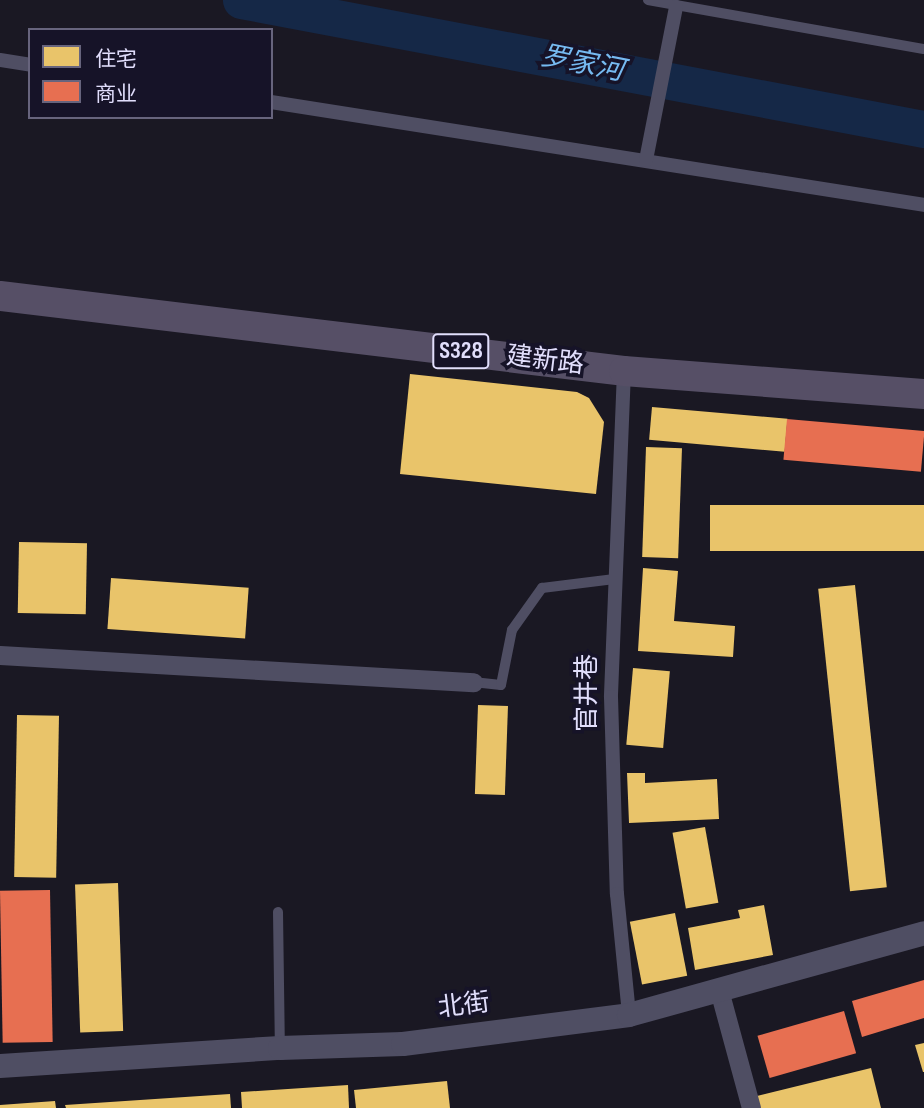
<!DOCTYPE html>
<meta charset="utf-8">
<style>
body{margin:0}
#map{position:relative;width:924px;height:1108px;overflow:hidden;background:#1a1823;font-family:"Sofia Sans Condensed","Noto Sans SC",sans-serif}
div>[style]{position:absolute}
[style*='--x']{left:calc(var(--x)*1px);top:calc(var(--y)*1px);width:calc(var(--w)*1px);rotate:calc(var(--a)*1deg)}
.homes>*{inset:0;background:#e9c46a;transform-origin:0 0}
.shops>*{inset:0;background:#e76f51;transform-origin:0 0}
.river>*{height:37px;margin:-18.5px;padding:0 18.5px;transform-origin:18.5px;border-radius:18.5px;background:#152847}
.service>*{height:10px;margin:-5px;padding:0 5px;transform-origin:5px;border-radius:5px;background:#4f4e63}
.pedestrian>*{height:14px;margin:-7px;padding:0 7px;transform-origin:7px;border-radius:7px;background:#4f4e63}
.minor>*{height:19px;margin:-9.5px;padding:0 9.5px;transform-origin:9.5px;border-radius:9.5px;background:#4f4e63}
.tertiary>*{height:24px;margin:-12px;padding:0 12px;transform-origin:12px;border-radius:12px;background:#4f4e63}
.primary>*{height:30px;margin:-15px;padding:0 15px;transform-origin:15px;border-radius:15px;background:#564f66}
span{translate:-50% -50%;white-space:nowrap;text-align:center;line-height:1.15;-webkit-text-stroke:7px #161328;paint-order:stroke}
.shield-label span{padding:2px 5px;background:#161328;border:2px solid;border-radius:5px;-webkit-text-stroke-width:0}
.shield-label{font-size:24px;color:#e1defc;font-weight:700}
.street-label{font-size:26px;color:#e1defc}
.water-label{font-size:28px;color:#76baf1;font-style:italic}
.legend{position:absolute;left:28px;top:28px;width:245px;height:91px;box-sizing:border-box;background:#161328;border:2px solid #67647d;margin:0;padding:9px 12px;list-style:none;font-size:21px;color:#e1defc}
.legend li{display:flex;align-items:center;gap:14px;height:35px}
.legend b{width:35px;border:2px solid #67647d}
</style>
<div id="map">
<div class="homes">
<div style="clip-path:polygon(410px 374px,577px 392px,589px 398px,604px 422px,596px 494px,400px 474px)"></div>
<div style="left:652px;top:407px;width:136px;height:33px;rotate:5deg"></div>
<div style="left:646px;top:447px;width:36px;height:110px;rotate:2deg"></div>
<div style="left:924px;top:505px;width:46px;height:214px;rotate:90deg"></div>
<div style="left:19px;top:542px;width:68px;height:71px;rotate:1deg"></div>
<div style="clip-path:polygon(643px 568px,678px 571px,674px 621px,735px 626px,733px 657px,638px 651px)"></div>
<div style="left:111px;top:578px;width:138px;height:51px;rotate:4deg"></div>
<div style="left:855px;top:585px;width:304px;height:37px;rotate:84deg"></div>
<div style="left:633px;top:668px;width:37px;height:77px;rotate:5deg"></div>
<div style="left:478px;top:705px;width:30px;height:89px;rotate:2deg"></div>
<div style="left:17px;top:715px;width:42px;height:162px;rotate:1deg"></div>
<div style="clip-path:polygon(627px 773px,645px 773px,645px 783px,717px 779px,719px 819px,629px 823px)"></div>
<div style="left:705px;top:827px;width:77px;height:33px;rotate:80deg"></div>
<div style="left:118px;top:883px;width:148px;height:43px;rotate:88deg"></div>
<div style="clip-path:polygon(764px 905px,773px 955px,695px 970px,688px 928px,740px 918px,738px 910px)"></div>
<div style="left:675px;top:913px;width:64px;height:46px;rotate:79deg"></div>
<div style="clip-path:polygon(924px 1043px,924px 1072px,923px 1072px,915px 1045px)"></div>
<div style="clip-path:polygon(871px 1068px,881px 1108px,760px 1108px,757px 1096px)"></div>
<div style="clip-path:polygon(447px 1081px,450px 1108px,356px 1108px,354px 1090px)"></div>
<div style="clip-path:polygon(348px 1085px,349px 1108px,242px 1108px,241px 1092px)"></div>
<div style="clip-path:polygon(230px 1094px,231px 1108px,66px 1108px,65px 1105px)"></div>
<div style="clip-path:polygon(55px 1101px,56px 1108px,0 1108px,0 1105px)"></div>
</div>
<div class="shops">
<div style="left:787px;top:419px;width:138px;height:41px;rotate:5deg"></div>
<div style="left:50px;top:890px;width:152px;height:50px;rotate:89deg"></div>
<div style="clip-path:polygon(924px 980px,924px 1018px,862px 1037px,852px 1001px)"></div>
<div style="left:844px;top:1011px;width:44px;height:90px;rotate:74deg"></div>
</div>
<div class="river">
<div style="--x:241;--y:0;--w:695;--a:10.7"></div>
</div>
<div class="service">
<div style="--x:648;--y:0;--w:280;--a:10.1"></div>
<div style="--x:473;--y:682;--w:28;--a:6"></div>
<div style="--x:501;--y:685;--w:56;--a:-78.7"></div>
<div style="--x:512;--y:630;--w:52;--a:-54.5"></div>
<div style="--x:542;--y:588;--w:73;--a:-7.1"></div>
<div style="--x:278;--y:912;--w:135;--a:89.2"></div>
</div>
<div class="pedestrian">
<div style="--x:0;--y:60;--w:30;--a:9"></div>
<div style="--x:271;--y:102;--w:661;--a:8.96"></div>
<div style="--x:646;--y:160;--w:156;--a:-78.9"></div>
<div style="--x:624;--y:371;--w:326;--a:92.3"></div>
<div style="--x:611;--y:697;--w:197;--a:88.3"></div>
<div style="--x:617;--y:894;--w:122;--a:84.3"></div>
</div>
<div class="minor">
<div style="--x:0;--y:655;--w:474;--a:3.3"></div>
<div style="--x:719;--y:990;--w:122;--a:74.8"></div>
</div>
<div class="tertiary">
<div style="--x:0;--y:1066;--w:281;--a:-3.7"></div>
<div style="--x:280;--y:1048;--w:123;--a:-1.9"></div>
<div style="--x:403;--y:1044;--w:228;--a:-7.3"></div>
<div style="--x:629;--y:1015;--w:306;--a:-15.5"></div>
</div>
<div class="primary">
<div style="--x:0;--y:296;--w:628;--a:6.85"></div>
<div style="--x:624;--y:371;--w:301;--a:4.4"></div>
</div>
<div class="shield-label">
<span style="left:461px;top:351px">S328</span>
</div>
<div class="street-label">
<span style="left:545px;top:361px;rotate:7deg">建新路</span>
<span style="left:588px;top:693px;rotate:-90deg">官井巷</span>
<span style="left:464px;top:1006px;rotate:-7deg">北街</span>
</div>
<div class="water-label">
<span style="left:582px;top:64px;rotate:11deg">罗家河</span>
</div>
<ul class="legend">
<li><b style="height:19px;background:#e9c46a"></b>住宅</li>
<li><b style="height:19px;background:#e76f51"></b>商业</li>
</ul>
</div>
